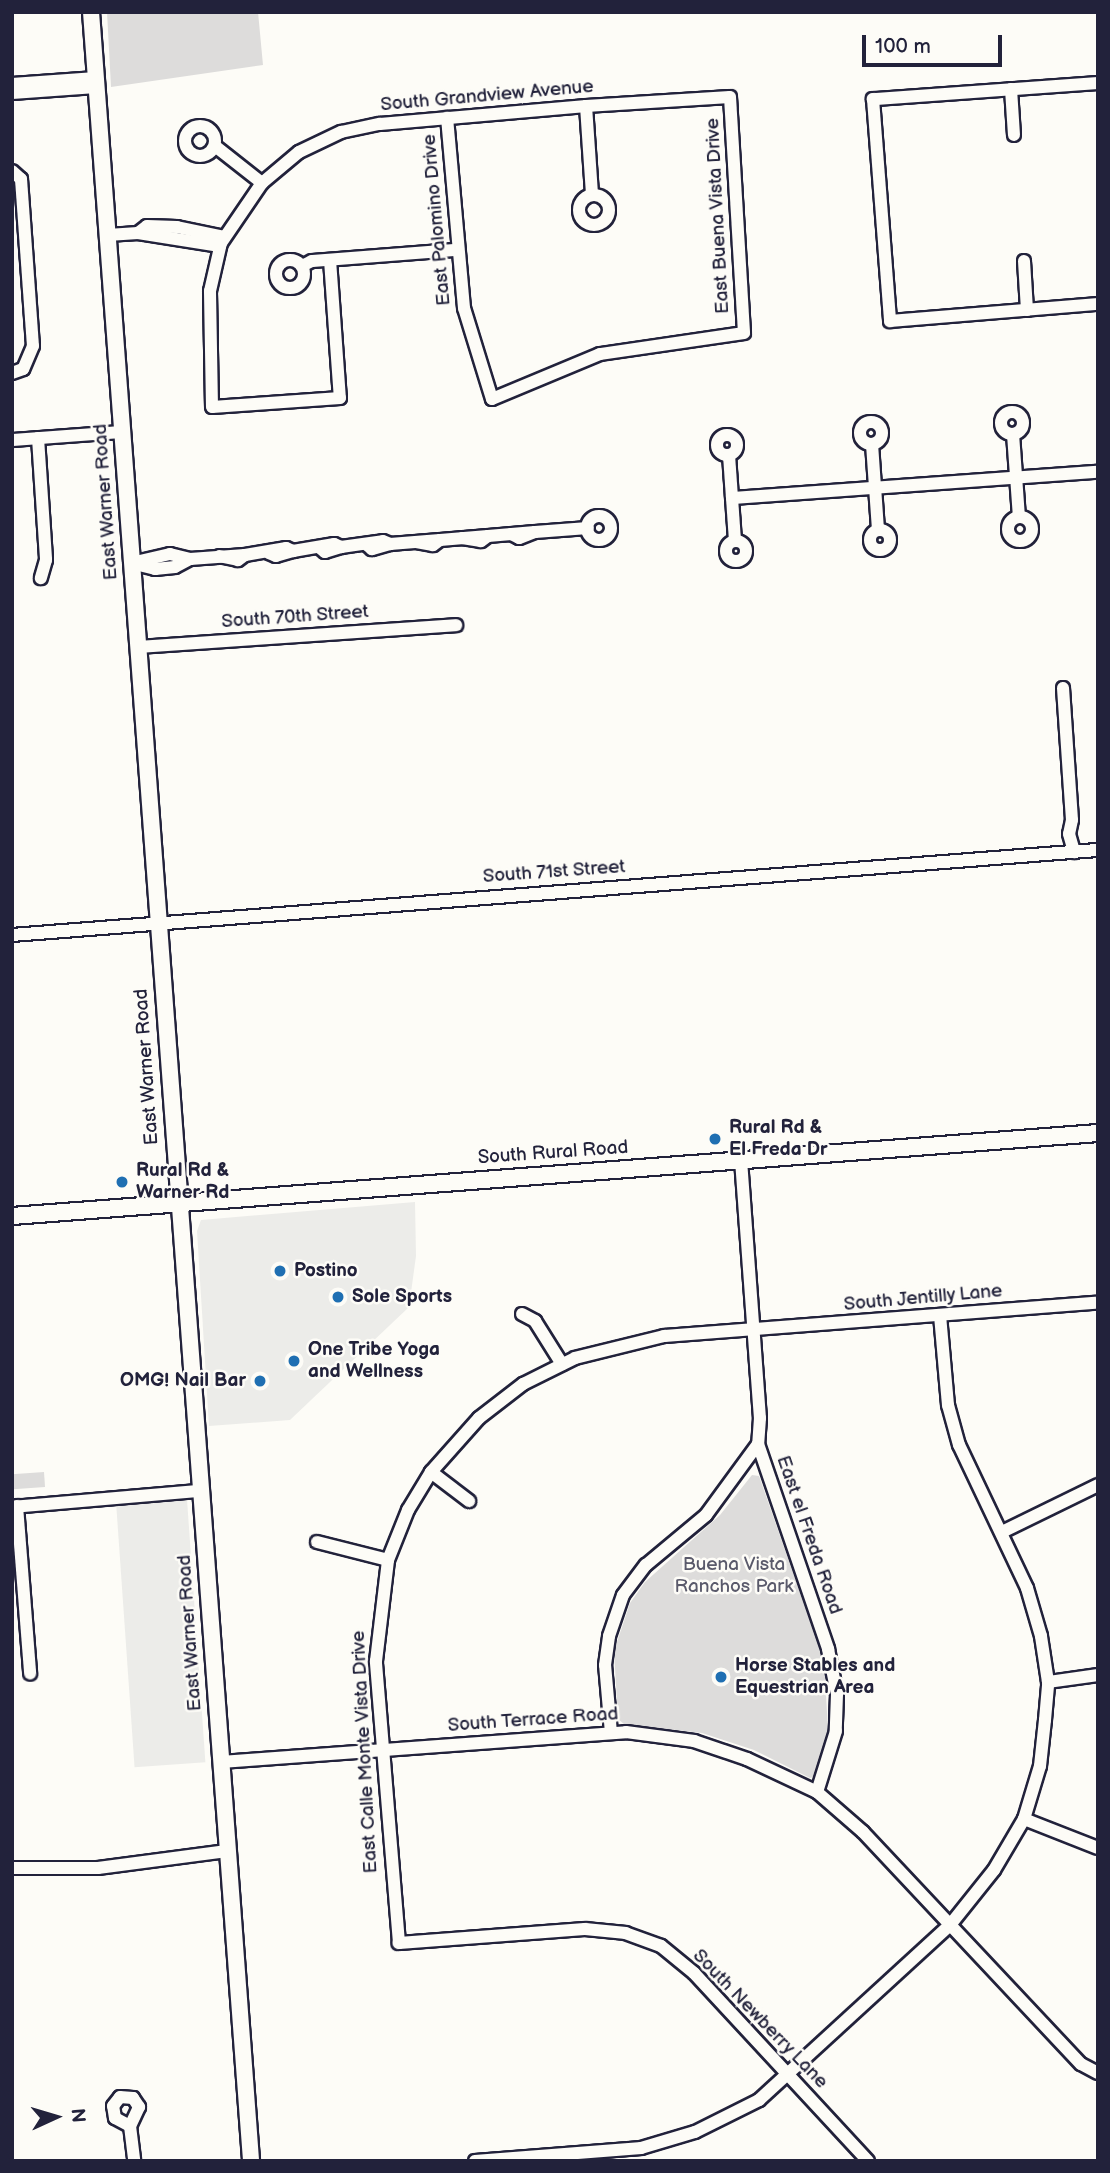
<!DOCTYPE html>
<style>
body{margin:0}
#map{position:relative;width:1110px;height:2173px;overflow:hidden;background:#fdfcf7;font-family:"Balsamiq Sans",sans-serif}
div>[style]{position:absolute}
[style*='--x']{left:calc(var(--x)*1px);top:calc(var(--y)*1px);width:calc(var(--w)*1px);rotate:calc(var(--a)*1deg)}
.built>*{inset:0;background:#ecece9;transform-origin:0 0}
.green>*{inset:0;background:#dddcdb;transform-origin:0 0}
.roads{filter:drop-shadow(2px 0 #22223b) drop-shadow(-2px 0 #22223b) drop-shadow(0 2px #22223b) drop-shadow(0 -2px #22223b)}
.minor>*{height:12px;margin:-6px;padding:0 6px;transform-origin:6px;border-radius:6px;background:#fdfcf7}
.minor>.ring{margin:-6px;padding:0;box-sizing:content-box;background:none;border:12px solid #fdfcf7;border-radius:50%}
.major>*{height:16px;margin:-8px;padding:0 8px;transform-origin:8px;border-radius:8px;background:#fdfcf7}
.dots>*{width:19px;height:19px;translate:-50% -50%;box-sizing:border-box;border:4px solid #fdfcf7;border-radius:50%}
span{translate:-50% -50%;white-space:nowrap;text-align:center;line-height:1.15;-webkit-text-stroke:5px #fdfcf7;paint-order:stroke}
.street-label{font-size:19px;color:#22223b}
.poi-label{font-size:19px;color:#22223b;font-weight:700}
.left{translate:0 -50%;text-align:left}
.right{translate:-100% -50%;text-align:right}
.park-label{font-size:19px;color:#5a5a6b}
.frame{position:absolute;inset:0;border:14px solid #22223b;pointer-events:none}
.north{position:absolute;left:21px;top:2082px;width:70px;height:70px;-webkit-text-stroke:5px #fdfcf7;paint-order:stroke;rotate:86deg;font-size:19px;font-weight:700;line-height:28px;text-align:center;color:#22223b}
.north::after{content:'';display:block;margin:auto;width:24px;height:32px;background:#22223b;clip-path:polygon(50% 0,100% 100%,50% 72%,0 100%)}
.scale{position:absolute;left:862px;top:35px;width:140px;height:32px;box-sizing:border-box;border:4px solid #22223b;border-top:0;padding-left:9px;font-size:21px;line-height:24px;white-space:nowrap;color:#22223b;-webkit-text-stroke:5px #fdfcf7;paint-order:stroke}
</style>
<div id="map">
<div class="built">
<div style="clip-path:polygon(415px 1202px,416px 1256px,409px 1307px,290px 1420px,209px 1426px,197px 1231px,201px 1220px)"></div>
<div style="left:186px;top:1485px;width:278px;height:71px;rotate:86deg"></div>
</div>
<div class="green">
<div style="clip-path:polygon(107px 12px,258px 12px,263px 65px,111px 87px)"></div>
<div style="left:44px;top:1472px;width:15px;height:32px;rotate:86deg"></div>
<div style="clip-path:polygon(752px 1475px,759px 1476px,824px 1661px,828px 1729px,817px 1776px,810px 1778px,754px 1750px,702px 1733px,624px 1724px,618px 1719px,614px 1651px,630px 1603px,645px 1582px,720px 1515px)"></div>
</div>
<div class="roads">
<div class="minor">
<div style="--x:1098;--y:83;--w:226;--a:175.9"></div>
<div style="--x:873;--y:99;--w:223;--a:85.6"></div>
<div style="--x:890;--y:321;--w:209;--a:-4.7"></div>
<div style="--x:12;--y:84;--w:84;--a:-4.1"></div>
<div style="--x:1011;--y:89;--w:46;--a:86.3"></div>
<div style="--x:12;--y:93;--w:84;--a:-4.1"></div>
<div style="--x:586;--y:106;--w:89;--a:86.1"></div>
<div class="ring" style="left:185px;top:126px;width:18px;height:18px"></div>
<div style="--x:215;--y:146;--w:60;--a:38.2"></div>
<div style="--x:12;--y:171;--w:12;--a:42"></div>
<div style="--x:21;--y:179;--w:167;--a:85.9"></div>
<div style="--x:33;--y:346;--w:25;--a:113"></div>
<div style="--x:23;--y:369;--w:12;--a:160"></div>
<div class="ring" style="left:579px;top:195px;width:18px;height:18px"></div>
<div style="--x:138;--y:233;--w:11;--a:-38"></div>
<div style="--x:147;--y:226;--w:30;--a:2"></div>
<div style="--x:177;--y:227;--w:48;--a:12"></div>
<div style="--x:108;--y:235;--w:30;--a:-4"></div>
<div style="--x:138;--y:233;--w:83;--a:9"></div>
<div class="ring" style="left:276px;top:260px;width:16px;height:16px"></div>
<div style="--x:330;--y:260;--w:138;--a:85.9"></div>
<div style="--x:340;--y:398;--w:128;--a:176"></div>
<div style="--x:212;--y:407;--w:116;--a:-91"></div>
<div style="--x:210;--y:291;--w:49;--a:-77.1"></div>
<div style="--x:221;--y:243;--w:73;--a:-55.7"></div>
<div style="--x:262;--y:183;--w:48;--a:-40"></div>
<div style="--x:299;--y:152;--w:47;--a:-25.5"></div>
<div style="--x:341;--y:132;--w:40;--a:-12"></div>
<div style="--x:380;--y:124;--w:207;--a:-5"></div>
<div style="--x:586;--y:106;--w:144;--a:-3.6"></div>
<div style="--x:730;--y:97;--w:236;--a:86.6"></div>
<div style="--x:744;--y:333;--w:146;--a:171.7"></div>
<div style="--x:600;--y:354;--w:117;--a:157.4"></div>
<div style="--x:492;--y:399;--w:95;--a:-107.1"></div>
<div style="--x:464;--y:308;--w:191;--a:-95.1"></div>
<div style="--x:1024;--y:261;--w:49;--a:86.5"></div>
<div style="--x:302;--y:266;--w:11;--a:-27"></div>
<div style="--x:312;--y:261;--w:143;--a:-4.4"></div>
<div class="ring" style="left:1001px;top:412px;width:10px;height:10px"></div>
<div class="ring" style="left:860px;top:422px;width:10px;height:10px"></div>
<div style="--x:1013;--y:434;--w:83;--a:85.9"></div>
<div class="ring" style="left:717px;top:435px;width:8px;height:8px"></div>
<div style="--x:38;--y:438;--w:122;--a:86.2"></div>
<div style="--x:46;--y:560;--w:19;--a:106"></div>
<div style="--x:12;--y:440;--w:110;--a:-4.2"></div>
<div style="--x:872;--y:444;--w:86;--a:86"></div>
<div style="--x:729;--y:455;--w:86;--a:86"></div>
<div style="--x:732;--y:498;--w:367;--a:-4.1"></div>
<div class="ring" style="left:587px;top:516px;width:12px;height:12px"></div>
<div class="ring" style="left:1008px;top:517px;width:12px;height:12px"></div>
<div class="ring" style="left:870px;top:530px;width:8px;height:8px"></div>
<div style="--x:535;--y:532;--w:53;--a:-4.3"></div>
<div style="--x:488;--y:536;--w:47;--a:-4.9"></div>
<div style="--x:535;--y:532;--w:17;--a:159"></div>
<div style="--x:519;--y:538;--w:9;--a:-153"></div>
<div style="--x:440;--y:540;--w:48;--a:-4.8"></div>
<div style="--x:488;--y:536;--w:9;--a:144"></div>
<div style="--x:481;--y:541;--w:19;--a:-171"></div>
<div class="ring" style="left:726px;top:541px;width:8px;height:8px"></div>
<div style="--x:390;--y:544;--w:50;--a:-4.6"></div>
<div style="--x:440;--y:540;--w:9;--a:144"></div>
<div style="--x:433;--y:545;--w:17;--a:-170"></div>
<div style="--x:341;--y:547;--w:42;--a:-8.1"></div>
<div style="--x:383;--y:541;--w:8;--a:23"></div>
<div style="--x:390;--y:544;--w:19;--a:164"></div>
<div style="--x:372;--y:549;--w:6;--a:-141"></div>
<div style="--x:293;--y:551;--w:42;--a:-9.7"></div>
<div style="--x:334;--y:544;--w:8;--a:23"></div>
<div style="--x:341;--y:547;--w:17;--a:163"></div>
<div style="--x:325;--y:552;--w:6;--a:-141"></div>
<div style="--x:245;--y:555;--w:42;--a:-9.7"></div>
<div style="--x:286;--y:548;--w:8;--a:23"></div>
<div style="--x:293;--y:551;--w:18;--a:164"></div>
<div style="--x:276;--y:556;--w:8;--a:-157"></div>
<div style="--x:131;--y:563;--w:40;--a:-13"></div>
<div style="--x:170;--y:554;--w:21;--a:14"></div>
<div style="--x:190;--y:559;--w:55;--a:-4.2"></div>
<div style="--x:245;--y:555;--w:9;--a:144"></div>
<div style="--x:238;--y:560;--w:19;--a:-168"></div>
<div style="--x:131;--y:563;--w:25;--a:14"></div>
<div style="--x:155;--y:569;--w:20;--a:-6"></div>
<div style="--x:175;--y:567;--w:17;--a:-28"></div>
<div style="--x:137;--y:647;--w:320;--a:-3.9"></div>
<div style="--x:1063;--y:688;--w:132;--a:86.1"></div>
<div style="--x:1072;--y:820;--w:14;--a:102"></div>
<div style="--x:1069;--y:834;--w:19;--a:74"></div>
<div style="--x:12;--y:935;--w:1089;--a:-4.48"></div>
<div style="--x:741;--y:1160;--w:259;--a:85.8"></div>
<div style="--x:760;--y:1418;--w:26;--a:94"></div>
<div style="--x:758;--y:1444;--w:217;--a:71.1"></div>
<div style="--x:828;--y:1649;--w:46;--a:78.7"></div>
<div style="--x:837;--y:1694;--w:37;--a:92"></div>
<div style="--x:836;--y:1731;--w:64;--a:107.3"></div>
<div style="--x:522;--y:1314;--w:15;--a:28"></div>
<div style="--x:535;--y:1321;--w:51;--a:57.9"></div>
<div style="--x:431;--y:1472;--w:48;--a:37.3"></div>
<div style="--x:17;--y:1506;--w:168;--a:85.5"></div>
<div style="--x:12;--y:1507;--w:189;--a:-4.9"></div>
<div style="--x:1002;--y:1532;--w:107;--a:-26.1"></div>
<div style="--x:317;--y:1542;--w:73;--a:14.2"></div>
<div style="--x:1048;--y:1682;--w:50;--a:-8"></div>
<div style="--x:611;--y:1733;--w:68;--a:-95"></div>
<div style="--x:605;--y:1665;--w:29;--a:-82"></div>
<div style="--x:609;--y:1636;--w:43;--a:-71.1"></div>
<div style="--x:623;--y:1595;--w:38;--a:-53"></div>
<div style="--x:646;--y:1565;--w:78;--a:-39.8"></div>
<div style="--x:706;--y:1515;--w:88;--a:-53.8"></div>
<div style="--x:221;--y:1762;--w:406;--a:-4.2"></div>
<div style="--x:626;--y:1732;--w:69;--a:7.5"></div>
<div style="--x:694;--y:1741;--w:56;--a:18.8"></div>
<div style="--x:747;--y:1759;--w:77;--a:25.2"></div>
<div style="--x:817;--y:1792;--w:61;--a:41"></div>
<div style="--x:863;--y:1832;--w:318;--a:46.8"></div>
<div style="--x:1081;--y:2064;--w:19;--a:28"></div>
<div style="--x:1024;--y:1819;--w:79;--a:21.4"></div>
<div style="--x:12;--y:1868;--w:86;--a:0"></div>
<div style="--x:98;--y:1868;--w:130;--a:-7.5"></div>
<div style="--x:130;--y:2126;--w:17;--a:-152"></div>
<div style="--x:115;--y:2118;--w:12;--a:-99"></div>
<div style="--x:113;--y:2106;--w:11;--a:-52"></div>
<div style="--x:120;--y:2097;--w:13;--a:4"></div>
<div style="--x:133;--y:2098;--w:11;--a:56"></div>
<div style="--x:139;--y:2107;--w:21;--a:115"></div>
<div style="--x:130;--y:2126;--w:35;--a:83"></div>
<div style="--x:475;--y:2161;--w:167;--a:-4.5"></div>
<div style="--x:641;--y:2148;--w:56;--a:-16.5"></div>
<div style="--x:695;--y:2132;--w:72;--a:-26.6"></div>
<div style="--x:759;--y:2100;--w:259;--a:-42.5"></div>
<div style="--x:950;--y:1925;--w:70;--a:-51.3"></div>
<div style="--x:994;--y:1870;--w:59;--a:-59.5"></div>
<div style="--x:1024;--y:1819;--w:55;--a:-73.2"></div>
<div style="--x:1040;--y:1766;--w:46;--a:-83.8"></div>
<div style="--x:1045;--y:1720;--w:38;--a:-85"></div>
<div style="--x:1048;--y:1682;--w:47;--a:-98.7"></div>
<div style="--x:1041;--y:1636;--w:50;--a:-106.3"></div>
<div style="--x:1027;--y:1588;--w:158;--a:-115.4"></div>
<div style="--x:959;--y:1445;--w:41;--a:-105.4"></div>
<div style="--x:948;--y:1405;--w:89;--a:-95.1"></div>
<div style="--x:868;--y:2161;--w:256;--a:-132.8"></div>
<div style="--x:694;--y:1973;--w:43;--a:-140.7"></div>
<div style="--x:661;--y:1946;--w:37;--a:-160"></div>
<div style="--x:626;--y:1933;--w:41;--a:-174.4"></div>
<div style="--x:585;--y:1929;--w:187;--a:175.7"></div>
<div style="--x:399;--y:1943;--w:283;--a:-94.7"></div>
<div style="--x:376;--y:1661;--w:102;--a:-83.2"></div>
<div style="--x:388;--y:1560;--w:54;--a:-68.2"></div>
<div style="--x:408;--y:1510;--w:44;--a:-58.8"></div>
<div style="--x:431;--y:1472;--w:72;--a:-48.4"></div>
<div style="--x:479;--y:1418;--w:56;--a:-37.7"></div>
<div style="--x:523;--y:1384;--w:58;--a:-26.6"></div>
<div style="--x:575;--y:1358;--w:92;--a:-13.9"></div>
<div style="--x:664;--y:1336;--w:433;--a:-4.4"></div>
</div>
<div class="major">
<div style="--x:91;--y:12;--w:2155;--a:85.74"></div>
<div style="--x:12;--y:1216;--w:1089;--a:-4.37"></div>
</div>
</div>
<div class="dots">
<div style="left:715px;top:1139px;background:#1f6fb2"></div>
<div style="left:122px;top:1182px;background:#1f6fb2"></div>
<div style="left:280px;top:1271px;background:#1f6fb2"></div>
<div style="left:338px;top:1297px;background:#1f6fb2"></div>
<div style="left:294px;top:1361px;background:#1f6fb2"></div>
<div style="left:260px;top:1381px;background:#1f6fb2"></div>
<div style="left:721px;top:1677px;background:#1f6fb2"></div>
</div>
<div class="street-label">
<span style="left:487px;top:96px;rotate:-5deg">South Grandview Avenue</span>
<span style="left:718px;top:216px;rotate:-93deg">East Buena Vista Drive</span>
<span style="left:437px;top:220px;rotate:-95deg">East Palomino Drive</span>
<span style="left:106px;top:502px;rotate:-94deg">East Warner Road</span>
<span style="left:295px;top:617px;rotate:-4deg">South 70th Street</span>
<span style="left:554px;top:872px;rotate:-4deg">South 71st Street</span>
<span style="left:147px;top:1067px;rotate:-94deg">East Warner Road</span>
<span style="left:553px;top:1153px;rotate:-4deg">South Rural Road</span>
<span style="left:923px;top:1298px;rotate:-5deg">South Jentilly Lane</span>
<span style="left:809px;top:1535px;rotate:71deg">East el Freda Road</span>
<span style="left:190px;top:1633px;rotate:-94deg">East Warner Road</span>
<span style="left:533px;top:1720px;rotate:-4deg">South Terrace Road</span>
<span style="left:365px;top:1752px;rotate:-93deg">East Calle Monte Vista Drive</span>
<span style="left:760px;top:2019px;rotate:46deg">South Newberry Lane</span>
</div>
<div class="poi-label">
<span class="left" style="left:729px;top:1139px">Rural Rd &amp;<br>El Freda Dr</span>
<span class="left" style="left:136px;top:1182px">Rural Rd &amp;<br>Warner Rd</span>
<span class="left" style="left:294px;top:1271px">Postino</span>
<span class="left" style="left:352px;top:1297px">Sole Sports</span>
<span class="left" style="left:308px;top:1361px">One Tribe Yoga<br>and Wellness</span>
<span class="right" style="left:246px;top:1381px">OMG! Nail Bar</span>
<span class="left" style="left:735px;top:1677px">Horse Stables and<br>Equestrian Area</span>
</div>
<div class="park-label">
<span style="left:734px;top:1576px">Buena Vista<br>Ranchos Park</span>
</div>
<div class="frame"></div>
<div class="north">N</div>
<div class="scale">100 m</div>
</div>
